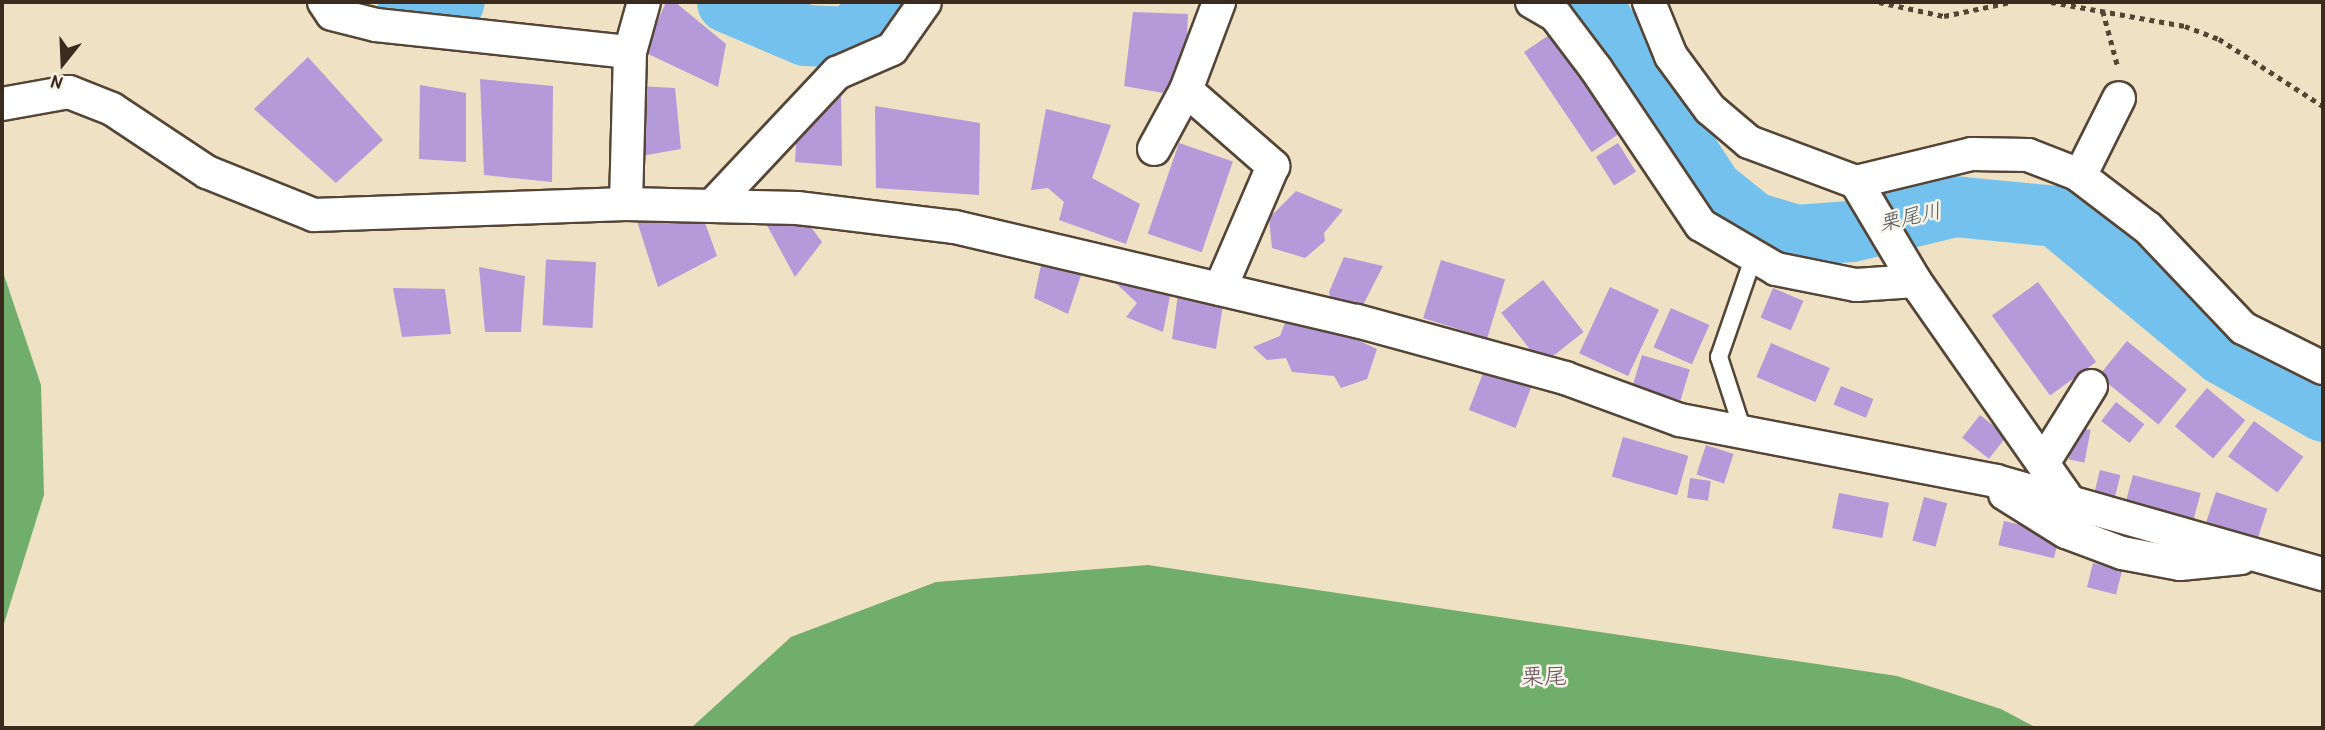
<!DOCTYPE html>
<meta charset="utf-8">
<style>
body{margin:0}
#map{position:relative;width:2325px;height:730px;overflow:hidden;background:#efe1c3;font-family:"Patrick Hand","Klee One",sans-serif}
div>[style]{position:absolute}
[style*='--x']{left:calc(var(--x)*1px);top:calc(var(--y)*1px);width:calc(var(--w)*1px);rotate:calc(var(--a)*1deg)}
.forest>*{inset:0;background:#71ad6d}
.river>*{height:61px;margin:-30.5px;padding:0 30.5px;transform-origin:30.5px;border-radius:30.5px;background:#74c1ee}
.building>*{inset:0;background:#b49ad8;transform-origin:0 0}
.path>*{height:4.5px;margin-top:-2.25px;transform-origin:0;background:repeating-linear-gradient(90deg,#564537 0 5px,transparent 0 10px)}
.roads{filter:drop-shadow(2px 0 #564537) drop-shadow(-2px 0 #564537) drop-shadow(0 2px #564537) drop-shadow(0 -2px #564537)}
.service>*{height:16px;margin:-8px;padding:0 8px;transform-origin:8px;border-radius:8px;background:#fff}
.minor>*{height:32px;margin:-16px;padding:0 16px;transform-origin:16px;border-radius:16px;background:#fff}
span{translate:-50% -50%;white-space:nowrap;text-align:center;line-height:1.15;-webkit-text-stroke:5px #f7f3e8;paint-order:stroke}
.water-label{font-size:21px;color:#4c575c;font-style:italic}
.quarter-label{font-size:23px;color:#65515f}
.frame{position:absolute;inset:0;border:4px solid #3b2a1e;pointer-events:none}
.north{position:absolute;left:28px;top:28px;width:70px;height:70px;-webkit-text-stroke:5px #f7f3e8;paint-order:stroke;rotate:198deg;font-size:19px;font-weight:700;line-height:28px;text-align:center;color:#3b2a1e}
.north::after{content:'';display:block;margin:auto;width:24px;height:32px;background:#3b2a1e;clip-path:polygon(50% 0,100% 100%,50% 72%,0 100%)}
</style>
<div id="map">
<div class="forest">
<div style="clip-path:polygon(2px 269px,41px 385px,44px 495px,2px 630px)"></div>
<div style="clip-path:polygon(1148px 565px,1897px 676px,2001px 709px,2037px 728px,691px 728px,791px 637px,936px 582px)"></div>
</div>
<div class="river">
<div style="--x:408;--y:2;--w:21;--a:14"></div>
<div style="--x:428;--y:7;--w:26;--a:-11"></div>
<div style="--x:727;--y:2;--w:85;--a:22.9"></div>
<div style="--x:805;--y:35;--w:44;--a:2.6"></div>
<div style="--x:849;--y:37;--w:51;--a:-43.4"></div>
<div style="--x:1590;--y:2;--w:223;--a:56.9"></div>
<div style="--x:1712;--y:189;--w:53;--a:38.8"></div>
<div style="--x:1753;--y:222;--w:45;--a:16.8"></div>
<div style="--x:1796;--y:235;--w:55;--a:-4.2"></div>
<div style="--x:1851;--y:231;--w:106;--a:-13.6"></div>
<div style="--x:1954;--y:206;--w:102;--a:5.6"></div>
<div style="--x:2056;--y:216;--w:216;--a:39.7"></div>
<div style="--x:2222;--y:354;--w:116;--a:29.4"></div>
</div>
<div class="building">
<div style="clip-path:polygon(666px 2px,675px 2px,726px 44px,718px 87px,644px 52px)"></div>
<div style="clip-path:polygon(1133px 12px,1188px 14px,1186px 60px,1163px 93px,1124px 86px)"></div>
<div style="left:1558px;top:29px;width:121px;height:41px;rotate:56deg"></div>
<div style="clip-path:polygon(308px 57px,383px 140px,336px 183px,254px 109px)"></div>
<div style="clip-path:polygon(480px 79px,553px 86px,552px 182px,484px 175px)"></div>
<div style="clip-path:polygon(420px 85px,466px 93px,466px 162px,419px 159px)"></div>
<div style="clip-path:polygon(638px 86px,675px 88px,681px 149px,641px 156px)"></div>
<div style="clip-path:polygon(841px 91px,842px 166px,795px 162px,799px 92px)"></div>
<div style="clip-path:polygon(875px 106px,980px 123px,979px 195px,876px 188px)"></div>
<div style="clip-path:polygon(1046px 109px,1111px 125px,1092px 178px,1140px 204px,1126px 244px,1059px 220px,1064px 202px,1048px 188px,1031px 190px)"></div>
<div style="left:1179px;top:143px;width:57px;height:96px;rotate:19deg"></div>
<div style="left:1618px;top:143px;width:34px;height:26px;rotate:58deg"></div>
<div style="clip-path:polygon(1296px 191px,1343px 210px,1324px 233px,1325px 241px,1305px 258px,1272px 248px,1269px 218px)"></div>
<div style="clip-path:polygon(699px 206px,717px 256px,658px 287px,637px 221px)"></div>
<div style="clip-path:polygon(797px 208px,822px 242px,795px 277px,763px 218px)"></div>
<div style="clip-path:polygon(1043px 256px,1084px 266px,1068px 314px,1034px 298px)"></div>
<div style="clip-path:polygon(1344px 257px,1383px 266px,1362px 307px,1333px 309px,1329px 292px)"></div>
<div style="left:1441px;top:260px;width:67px;height:61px;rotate:17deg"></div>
<div style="left:596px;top:262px;width:66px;height:50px;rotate:93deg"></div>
<div style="clip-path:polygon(479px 267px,525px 276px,521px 332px,485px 332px)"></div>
<div style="clip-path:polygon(1107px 275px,1171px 291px,1163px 332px,1126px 317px,1137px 303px)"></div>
<div style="clip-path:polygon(1180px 279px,1224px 299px,1216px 349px,1172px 339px)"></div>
<div style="left:1543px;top:280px;width:66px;height:53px;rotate:52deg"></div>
<div style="left:2038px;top:282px;width:99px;height:57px;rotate:54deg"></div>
<div style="left:1610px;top:287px;width:54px;height:73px;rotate:25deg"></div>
<div style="clip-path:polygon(393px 288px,445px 289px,451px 334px,402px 337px)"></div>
<div style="left:1773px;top:288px;width:33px;height:32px;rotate:23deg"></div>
<div style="left:1671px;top:308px;width:42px;height:43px;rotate:24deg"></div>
<div style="clip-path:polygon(1290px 309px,1377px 349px,1367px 379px,1341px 388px,1334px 376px,1292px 372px,1286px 358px,1267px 360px,1253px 347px,1280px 336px)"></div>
<div style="left:2127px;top:341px;width:77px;height:45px;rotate:39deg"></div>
<div style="left:1771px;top:343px;width:64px;height:37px;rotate:23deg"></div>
<div style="left:1490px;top:355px;width:50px;height:59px;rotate:21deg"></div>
<div style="left:1642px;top:355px;width:50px;height:32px;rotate:17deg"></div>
<div style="left:1841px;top:386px;width:35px;height:20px;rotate:22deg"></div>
<div style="left:2207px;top:388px;width:50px;height:50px;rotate:40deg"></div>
<div style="left:2116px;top:402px;width:36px;height:24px;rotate:38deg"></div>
<div style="left:1980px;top:415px;width:34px;height:29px;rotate:38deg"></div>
<div style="left:2254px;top:421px;width:61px;height:44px;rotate:36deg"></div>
<div style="left:2075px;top:427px;width:16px;height:33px;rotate:11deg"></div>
<div style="left:1623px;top:437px;width:68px;height:41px;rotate:16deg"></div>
<div style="left:1706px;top:445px;width:29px;height:31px;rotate:18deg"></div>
<div style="left:2100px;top:470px;width:21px;height:25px;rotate:14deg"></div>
<div style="left:2133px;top:475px;width:70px;height:28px;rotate:15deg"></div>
<div style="left:1690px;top:478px;width:21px;height:20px;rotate:8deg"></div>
<div style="left:2216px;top:492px;width:54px;height:34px;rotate:18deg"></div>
<div style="left:1839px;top:493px;width:51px;height:36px;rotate:11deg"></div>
<div style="left:1924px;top:497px;width:24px;height:45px;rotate:15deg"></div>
<div style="left:2004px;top:521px;width:57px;height:25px;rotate:13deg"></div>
<div style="left:2093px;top:563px;width:30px;height:25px;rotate:14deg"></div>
</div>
<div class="path">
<div style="--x:1879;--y:2;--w:66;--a:12.2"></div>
<div style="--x:1944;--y:16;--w:68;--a:-11.8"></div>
<div style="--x:2051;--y:2;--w:136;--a:10.2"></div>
<div style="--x:2185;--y:26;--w:36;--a:21"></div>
<div style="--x:2219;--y:39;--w:124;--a:32.8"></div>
<div style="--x:2103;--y:11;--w:58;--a:75"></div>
</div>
<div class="roads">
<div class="service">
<div style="--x:1743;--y:431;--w:78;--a:-108"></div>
<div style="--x:1719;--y:357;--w:104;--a:-70.9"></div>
</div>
<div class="minor">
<div style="--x:324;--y:2;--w:14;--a:56"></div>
<div style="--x:332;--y:14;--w:45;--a:14"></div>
<div style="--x:376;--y:25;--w:255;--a:6.1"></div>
<div style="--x:1532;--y:2;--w:28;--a:30"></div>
<div style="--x:1556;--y:16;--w:66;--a:53"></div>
<div style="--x:1596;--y:69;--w:188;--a:56.1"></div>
<div style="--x:1701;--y:225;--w:87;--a:30.4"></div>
<div style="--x:1776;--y:269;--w:82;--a:11.3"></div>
<div style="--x:1856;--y:285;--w:59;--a:-3.9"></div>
<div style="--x:1649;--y:2;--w:58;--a:67.8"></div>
<div style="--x:1671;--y:56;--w:66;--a:53.7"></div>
<div style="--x:1710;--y:109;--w:51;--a:40.2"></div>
<div style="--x:1749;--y:142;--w:114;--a:20.5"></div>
<div style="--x:1856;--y:182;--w:115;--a:59.2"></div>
<div style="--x:1915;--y:281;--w:270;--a:55"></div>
<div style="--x:1186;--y:90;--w:116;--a:41.1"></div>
<div style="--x:1273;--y:166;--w:134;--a:113.3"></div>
<div style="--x:2;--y:104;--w:68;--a:-10.2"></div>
<div style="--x:69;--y:92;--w:46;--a:21.6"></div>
<div style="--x:112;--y:109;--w:114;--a:33.6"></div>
<div style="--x:207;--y:172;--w:115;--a:21.9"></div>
<div style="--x:314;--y:215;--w:312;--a:-2"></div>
<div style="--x:626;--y:204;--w:171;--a:1.3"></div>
<div style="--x:797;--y:208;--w:159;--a:6.9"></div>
<div style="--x:955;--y:227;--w:413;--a:13.2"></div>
<div style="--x:1357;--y:321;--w:216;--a:15.3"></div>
<div style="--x:1565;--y:378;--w:122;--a:20.1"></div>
<div style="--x:1680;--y:420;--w:322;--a:10.9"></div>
<div style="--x:1996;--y:481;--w:340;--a:15.9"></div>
<div style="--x:1154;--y:149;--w:67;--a:-61.5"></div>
<div style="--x:1186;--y:90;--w:94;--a:-69.4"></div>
<div style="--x:2080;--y:176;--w:87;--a:-63.4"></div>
<div style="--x:1856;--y:182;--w:119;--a:-13.6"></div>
<div style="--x:1972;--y:154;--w:56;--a:1"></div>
<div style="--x:2028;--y:155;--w:53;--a:21.2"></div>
<div style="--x:2077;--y:174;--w:89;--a:37.3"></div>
<div style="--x:2148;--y:228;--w:138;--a:46.5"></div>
<div style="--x:2243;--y:328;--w:89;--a:26.6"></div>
<div style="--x:626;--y:204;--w:152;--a:-88.5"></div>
<div style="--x:630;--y:52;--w:52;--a:-74.4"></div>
<div style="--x:712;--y:206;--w:183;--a:-46.8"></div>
<div style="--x:837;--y:73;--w:60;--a:-23.6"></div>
<div style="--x:892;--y:49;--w:57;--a:-54.9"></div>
<div style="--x:2045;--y:460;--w:87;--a:-58.1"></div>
<div style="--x:2005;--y:494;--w:72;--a:31.9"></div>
<div style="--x:2066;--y:532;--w:60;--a:20.6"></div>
<div style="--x:2122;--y:553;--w:59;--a:10.7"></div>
<div style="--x:2180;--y:564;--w:61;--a:-5.6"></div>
</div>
</div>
<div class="water-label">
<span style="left:1910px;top:217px;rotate:-13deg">栗尾川</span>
</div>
<div class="quarter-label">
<span style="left:1544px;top:676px">栗尾</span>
</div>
<div class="frame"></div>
<div class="north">N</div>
</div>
